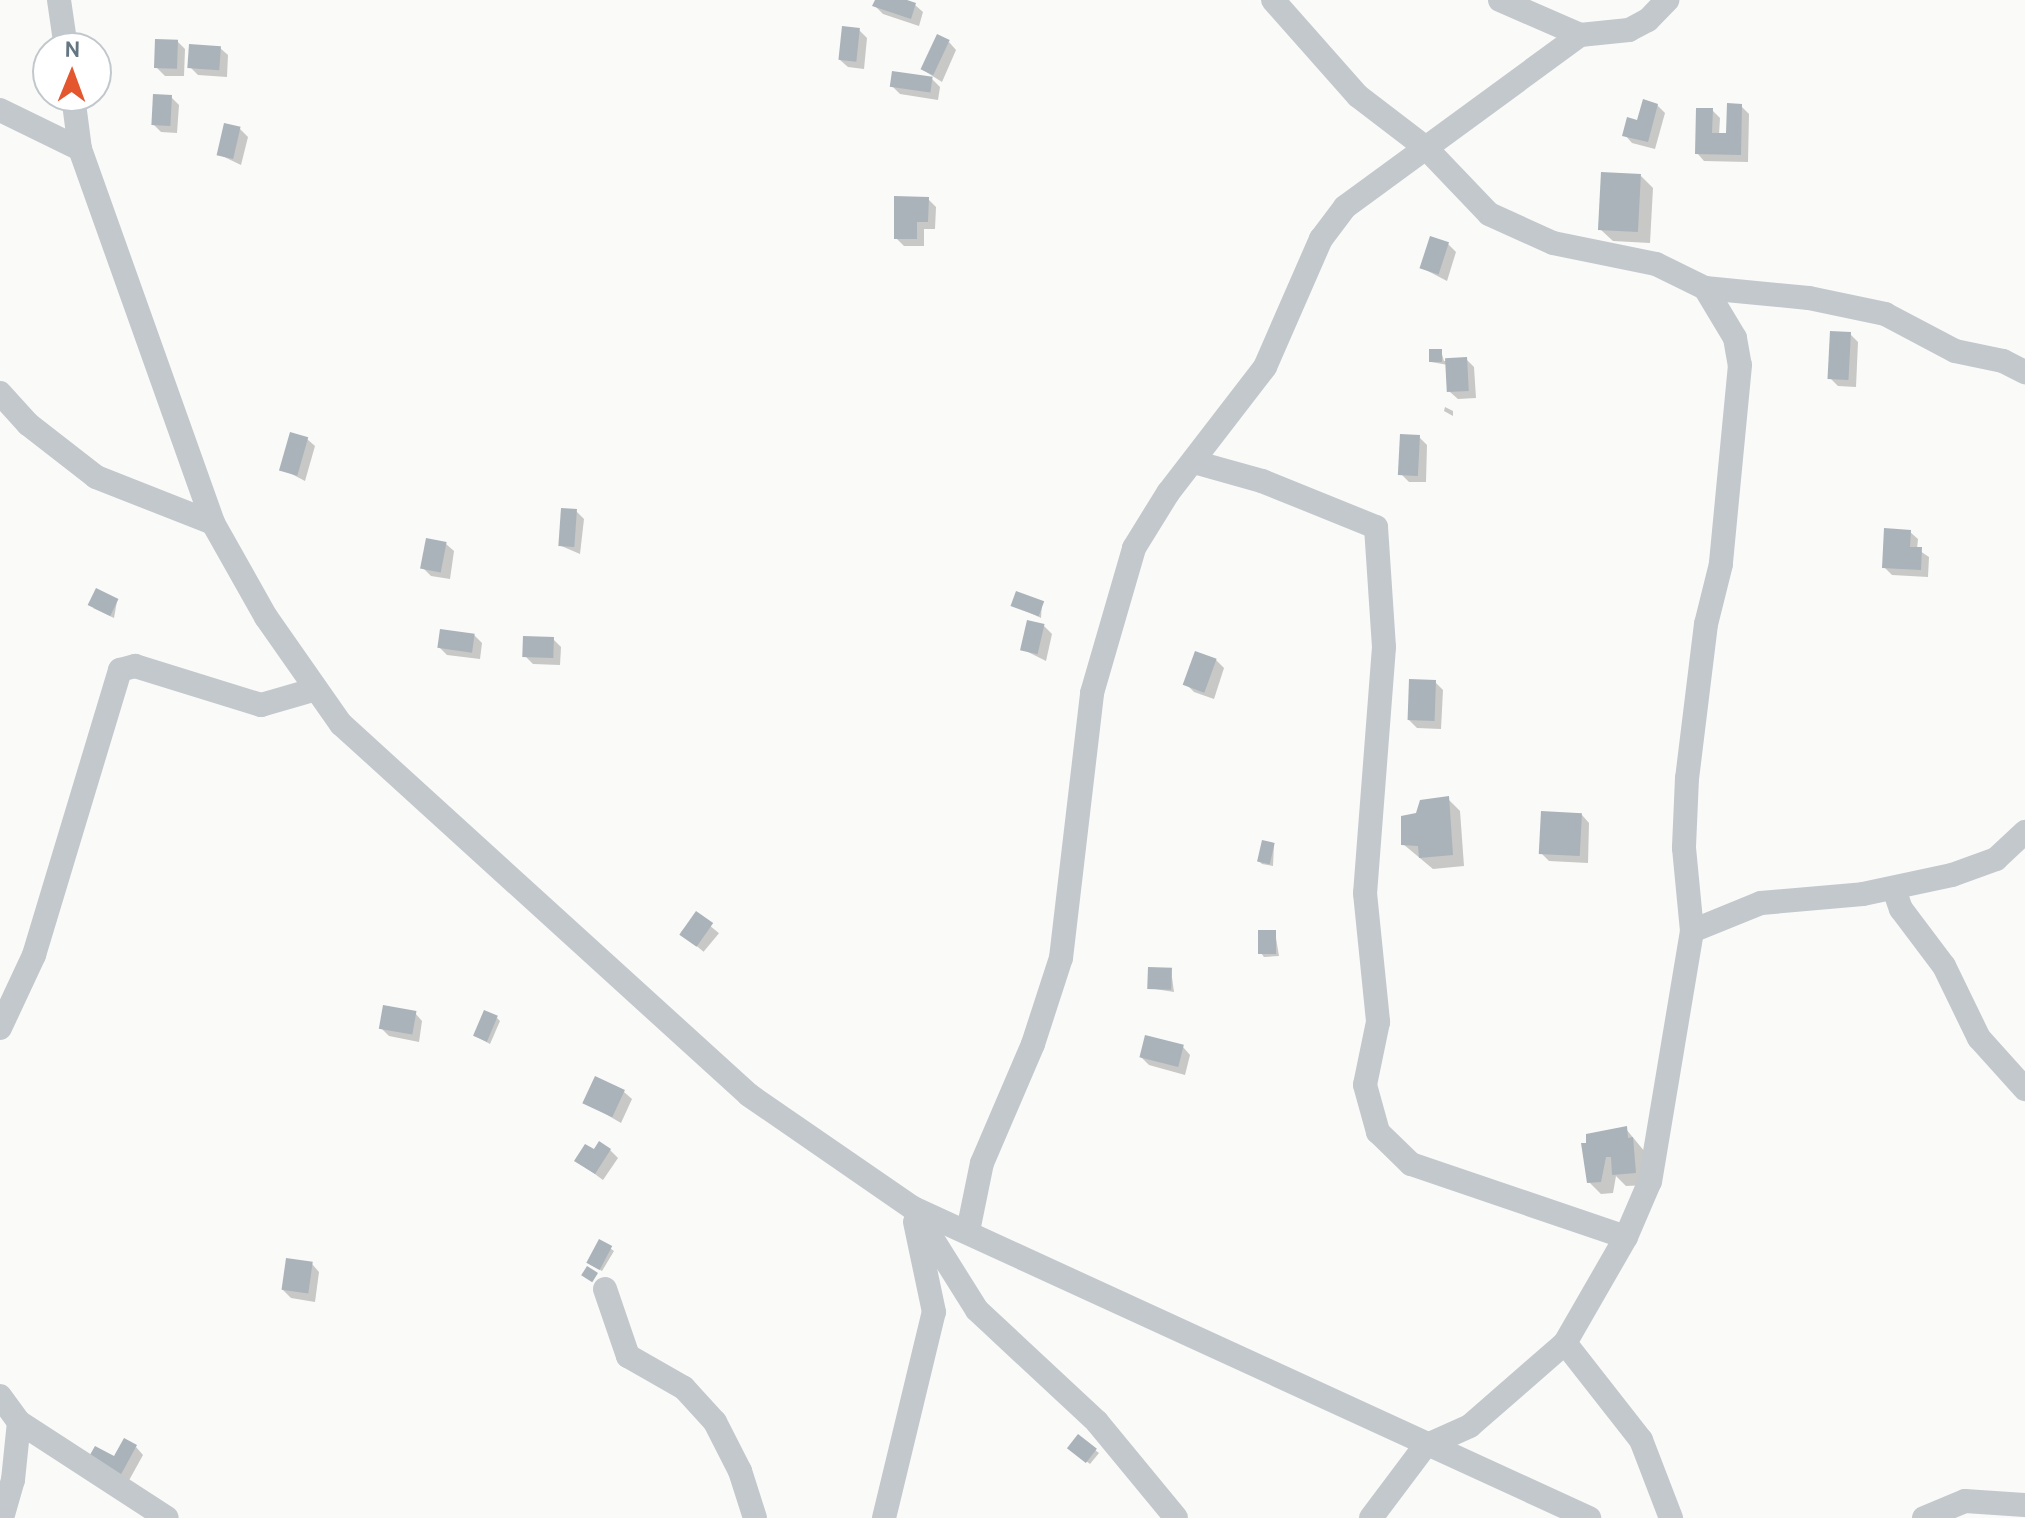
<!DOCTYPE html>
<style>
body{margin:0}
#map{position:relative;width:2025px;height:1518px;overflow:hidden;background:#fafaf8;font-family:Cabin,sans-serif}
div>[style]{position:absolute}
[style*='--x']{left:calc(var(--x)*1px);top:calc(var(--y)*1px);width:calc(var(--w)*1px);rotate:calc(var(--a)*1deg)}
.shadow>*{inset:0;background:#0003;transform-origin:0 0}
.building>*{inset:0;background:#aab3b9;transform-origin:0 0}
.minor>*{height:24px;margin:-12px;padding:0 12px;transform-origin:12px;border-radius:12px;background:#c3c8cc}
span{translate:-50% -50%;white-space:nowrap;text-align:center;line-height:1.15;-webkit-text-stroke:8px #fff;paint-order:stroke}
.north{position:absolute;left:32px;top:32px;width:80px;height:80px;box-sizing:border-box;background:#fff;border:2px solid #c1c8cd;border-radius:50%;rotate:1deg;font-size:22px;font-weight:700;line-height:32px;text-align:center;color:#657683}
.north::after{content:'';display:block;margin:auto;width:28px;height:36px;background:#e4572e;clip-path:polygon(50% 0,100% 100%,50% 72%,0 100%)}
</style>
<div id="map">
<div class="shadow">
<div style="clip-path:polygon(877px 0,915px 5px,923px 12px,919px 26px,883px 14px,875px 6px)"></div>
<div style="clip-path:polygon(859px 30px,867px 38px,864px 69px,848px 67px,840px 60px)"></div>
<div style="clip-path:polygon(177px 41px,185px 49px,184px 76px,165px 76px,157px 68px)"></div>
<div style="clip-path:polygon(949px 42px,956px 50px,942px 82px,923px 70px)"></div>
<div style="clip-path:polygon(220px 48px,228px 55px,227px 77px,198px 75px,190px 67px)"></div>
<div style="clip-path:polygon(932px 79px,940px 87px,938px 100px,900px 94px,892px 86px)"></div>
<div style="clip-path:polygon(171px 97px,179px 105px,177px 133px,161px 132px,153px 124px)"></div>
<div style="clip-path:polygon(1657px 105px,1665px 113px,1655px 149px,1632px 143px,1625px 135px)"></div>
<div style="clip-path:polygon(1741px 106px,1749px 114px,1748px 162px,1704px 161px,1697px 153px,1712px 110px,1720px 118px,1719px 135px,1728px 135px)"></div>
<div style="clip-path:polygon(240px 129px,248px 137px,241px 165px,218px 154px)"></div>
<div style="clip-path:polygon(1641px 176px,1653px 188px,1650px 243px,1613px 241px,1600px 229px)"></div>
<div style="clip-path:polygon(928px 199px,936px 207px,935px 229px,924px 229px,924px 246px,904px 246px,896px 238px)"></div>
<div style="clip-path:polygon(1448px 244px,1456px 252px,1447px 281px,1422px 268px)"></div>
<div style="clip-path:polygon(1850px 334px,1858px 342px,1856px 387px,1838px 386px,1830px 378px)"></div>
<div style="clip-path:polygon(1441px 351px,1444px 361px,1466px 359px,1474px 367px,1476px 398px,1458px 399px,1450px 392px,1448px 365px,1431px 362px)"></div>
<div style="clip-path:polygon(1445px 407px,1453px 411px,1453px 416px,1444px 411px)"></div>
<div style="clip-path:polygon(1419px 437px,1427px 445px,1426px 482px,1409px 482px,1401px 474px)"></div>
<div style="clip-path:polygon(307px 439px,315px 446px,305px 481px,282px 469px)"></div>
<div style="clip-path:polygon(576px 511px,584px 519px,580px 554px,559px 545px)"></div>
<div style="clip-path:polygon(1910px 532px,1918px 539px,1917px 549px,1929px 557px,1928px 577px,1892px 575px,1884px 567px)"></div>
<div style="clip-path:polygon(446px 544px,454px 551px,450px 579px,431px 576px,423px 568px)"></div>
<div style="clip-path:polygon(117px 601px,114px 618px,93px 608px)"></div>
<div style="clip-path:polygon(1042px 603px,1041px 618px,1013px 605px)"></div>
<div style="clip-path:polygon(1044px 626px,1052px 634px,1046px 661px,1022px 649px)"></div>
<div style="clip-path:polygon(474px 635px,482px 643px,480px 659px,447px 655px,439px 647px)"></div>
<div style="clip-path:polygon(553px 639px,561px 647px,560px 665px,533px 664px,525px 656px)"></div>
<div style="clip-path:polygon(1216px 660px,1224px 668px,1214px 699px,1194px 692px,1186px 684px)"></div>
<div style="clip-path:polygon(1435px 682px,1443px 690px,1441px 729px,1417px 728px,1409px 720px)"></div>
<div style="clip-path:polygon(1448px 799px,1460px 811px,1464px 866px,1433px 869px,1403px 844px,1418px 815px)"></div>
<div style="clip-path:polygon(1582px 815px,1589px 823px,1588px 863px,1549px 861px,1541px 853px)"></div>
<div style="clip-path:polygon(1274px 844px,1273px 866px,1262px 864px,1259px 861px)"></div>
<div style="left:696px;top:914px;width:30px;height:24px;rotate:40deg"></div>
<div style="clip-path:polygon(1275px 932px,1279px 956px,1264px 957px,1261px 953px)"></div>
<div style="clip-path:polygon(1171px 970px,1174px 992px,1149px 988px)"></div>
<div style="clip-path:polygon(415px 1013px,422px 1021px,419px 1042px,389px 1036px,381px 1028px)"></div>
<div style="clip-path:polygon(497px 1018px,500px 1021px,490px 1044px,475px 1036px)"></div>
<div style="clip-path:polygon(1183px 1047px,1190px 1055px,1185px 1075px,1149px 1065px,1141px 1057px)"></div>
<div style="clip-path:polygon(624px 1092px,632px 1099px,621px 1123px,585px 1102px)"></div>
<div style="clip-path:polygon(1626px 1129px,1645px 1152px,1647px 1185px,1626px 1186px,1616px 1176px,1613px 1193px,1601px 1194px,1589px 1182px,1588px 1144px)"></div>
<div style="clip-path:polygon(610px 1150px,618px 1158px,603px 1180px,577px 1161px)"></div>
<div style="clip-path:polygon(600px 1241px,614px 1251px,602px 1271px,591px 1265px)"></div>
<div style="clip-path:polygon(312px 1264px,319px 1272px,315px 1302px,291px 1298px,283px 1290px)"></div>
<div style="clip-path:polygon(136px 1447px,143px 1455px,127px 1484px,98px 1468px)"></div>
<div style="clip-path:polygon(1095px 1450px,1099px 1453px,1090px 1464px,1073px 1451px)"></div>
</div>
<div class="building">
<div style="clip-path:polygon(875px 0,907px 0,916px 3px,911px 19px,872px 6px)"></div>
<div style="left:842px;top:26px;width:18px;height:34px;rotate:6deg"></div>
<div style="left:937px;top:34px;width:14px;height:39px;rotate:25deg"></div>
<div style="left:155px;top:39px;width:23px;height:29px;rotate:2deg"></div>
<div style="left:189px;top:44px;width:32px;height:24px;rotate:4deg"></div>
<div style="left:892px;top:71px;width:41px;height:16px;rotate:8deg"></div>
<div style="left:153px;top:94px;width:19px;height:31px;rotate:3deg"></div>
<div style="clip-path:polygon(1643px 99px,1658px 104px,1648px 142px,1622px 136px,1627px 117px,1637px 120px)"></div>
<div style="clip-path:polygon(1727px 103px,1742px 104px,1741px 155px,1695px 154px,1696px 108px,1713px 108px,1712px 133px,1726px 133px)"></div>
<div style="left:224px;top:123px;width:17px;height:33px;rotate:13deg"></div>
<div style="left:1601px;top:172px;width:40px;height:58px;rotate:3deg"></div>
<div style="clip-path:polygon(894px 196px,929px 197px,928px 222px,917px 222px,917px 239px,894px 239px)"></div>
<div style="left:1430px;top:236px;width:20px;height:34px;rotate:18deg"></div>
<div style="left:1830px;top:331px;width:21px;height:48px;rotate:3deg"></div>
<div style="left:1429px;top:349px;width:13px;height:13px"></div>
<div style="left:1467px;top:357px;width:34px;height:22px;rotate:87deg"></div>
<div style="left:290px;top:432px;width:19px;height:40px;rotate:16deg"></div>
<div style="left:1400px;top:434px;width:20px;height:41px;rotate:3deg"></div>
<div style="left:561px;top:508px;width:16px;height:38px;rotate:4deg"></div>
<div style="clip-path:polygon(1884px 528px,1911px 530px,1910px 547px,1922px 547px,1921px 570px,1882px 568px)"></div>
<div style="left:426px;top:538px;width:21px;height:31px;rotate:11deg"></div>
<div style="left:96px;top:588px;width:25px;height:19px;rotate:26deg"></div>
<div style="left:1016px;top:591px;width:30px;height:16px;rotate:20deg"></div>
<div style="left:1027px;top:620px;width:18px;height:31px;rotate:13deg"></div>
<div style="left:440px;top:629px;width:35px;height:19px;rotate:8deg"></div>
<div style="left:523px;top:636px;width:31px;height:21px;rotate:2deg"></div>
<div style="left:1195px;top:651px;width:23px;height:36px;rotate:20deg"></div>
<div style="left:1409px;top:679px;width:27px;height:41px;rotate:2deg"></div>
<div style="clip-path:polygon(1449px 796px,1453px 855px,1419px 858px,1418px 846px,1401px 845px,1401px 816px,1416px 813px,1420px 800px)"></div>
<div style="left:1541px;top:811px;width:41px;height:43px;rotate:3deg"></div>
<div style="left:1262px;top:840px;width:13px;height:22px;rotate:13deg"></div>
<div style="left:696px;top:911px;width:21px;height:29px;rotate:35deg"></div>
<div style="left:1258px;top:930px;width:18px;height:24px"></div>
<div style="left:1148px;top:967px;width:24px;height:22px;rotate:2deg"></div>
<div style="left:383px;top:1005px;width:34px;height:24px;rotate:10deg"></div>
<div style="left:484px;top:1010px;width:15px;height:28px;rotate:23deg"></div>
<div style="left:1145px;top:1035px;width:40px;height:23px;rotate:14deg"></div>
<div style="left:595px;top:1076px;width:33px;height:30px;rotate:25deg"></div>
<div style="clip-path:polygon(1627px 1126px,1628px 1138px,1633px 1137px,1636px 1173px,1612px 1175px,1611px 1157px,1606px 1157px,1601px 1182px,1587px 1183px,1581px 1143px,1586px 1143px,1586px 1134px)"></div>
<div style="clip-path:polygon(599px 1141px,611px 1149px,595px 1174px,574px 1161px,585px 1144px,594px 1149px)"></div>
<div style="left:599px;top:1239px;width:15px;height:27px;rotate:28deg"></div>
<div style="left:286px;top:1258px;width:27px;height:32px;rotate:8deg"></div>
<div style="left:587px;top:1266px;width:13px;height:11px;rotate:32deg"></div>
<div style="left:1078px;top:1434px;width:24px;height:18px;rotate:38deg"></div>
<div style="clip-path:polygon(124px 1438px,137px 1445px,119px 1478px,87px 1460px,95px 1446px,114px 1456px)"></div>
</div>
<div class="minor">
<div style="--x:59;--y:0;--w:49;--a:81.7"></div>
<div style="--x:1273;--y:0;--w:128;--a:48.5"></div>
<div style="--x:1358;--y:96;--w:86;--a:37.4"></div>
<div style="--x:1426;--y:148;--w:91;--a:46.3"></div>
<div style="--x:1489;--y:214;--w:70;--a:24.4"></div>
<div style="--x:1553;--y:243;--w:105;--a:11.5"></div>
<div style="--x:1656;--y:264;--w:55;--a:26.1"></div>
<div style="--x:1705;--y:288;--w:58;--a:59"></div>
<div style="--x:1735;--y:338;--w:27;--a:80"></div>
<div style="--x:1740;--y:365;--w:200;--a:95.5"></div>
<div style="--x:1721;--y:564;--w:62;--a:104"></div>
<div style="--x:1706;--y:624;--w:155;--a:97"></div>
<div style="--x:1687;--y:778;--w:70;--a:92.5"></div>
<div style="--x:1684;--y:848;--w:83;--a:84.5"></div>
<div style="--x:1692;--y:931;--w:254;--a:99.5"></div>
<div style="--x:1650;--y:1181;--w:61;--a:113.2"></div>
<div style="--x:1626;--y:1237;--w:122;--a:119.9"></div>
<div style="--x:1565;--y:1343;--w:126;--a:138.9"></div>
<div style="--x:1470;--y:1426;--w:49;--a:156"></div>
<div style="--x:1425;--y:1446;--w:90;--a:126.9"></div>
<div style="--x:1500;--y:0;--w:87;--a:23.6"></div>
<div style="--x:1580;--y:35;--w:49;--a:-5.8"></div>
<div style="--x:1629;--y:30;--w:21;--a:-28"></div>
<div style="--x:1648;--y:20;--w:28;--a:-46"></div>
<div style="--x:73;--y:96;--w:53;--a:82.5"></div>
<div style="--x:80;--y:149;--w:397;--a:70.4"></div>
<div style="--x:213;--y:523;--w:108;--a:60.6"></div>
<div style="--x:266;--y:617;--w:131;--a:55"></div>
<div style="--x:341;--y:724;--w:551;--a:42.28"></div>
<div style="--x:749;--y:1095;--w:199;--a:34.6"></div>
<div style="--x:913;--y:1208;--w:744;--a:24.64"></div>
<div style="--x:0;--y:110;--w:89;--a:26"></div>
<div style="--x:1705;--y:288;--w:104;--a:5.5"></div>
<div style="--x:1809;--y:298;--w:78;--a:11.9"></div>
<div style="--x:1885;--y:314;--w:79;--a:27.9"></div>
<div style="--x:1955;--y:351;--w:49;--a:11.8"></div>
<div style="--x:2003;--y:361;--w:25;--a:27"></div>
<div style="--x:0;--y:393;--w:42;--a:47.9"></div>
<div style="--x:28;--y:424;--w:86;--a:37.9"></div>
<div style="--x:96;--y:477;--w:126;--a:21.5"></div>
<div style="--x:1194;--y:462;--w:71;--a:15.6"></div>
<div style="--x:1262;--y:481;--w:123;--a:22"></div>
<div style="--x:1376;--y:527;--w:120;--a:86.2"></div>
<div style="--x:1384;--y:647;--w:247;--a:94.4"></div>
<div style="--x:1365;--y:893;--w:130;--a:84.2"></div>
<div style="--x:1378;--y:1022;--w:64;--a:101.7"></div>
<div style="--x:1365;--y:1085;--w:49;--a:74.5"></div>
<div style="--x:1378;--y:1132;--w:46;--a:44.1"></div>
<div style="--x:1411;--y:1164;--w:227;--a:18.8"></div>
<div style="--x:1894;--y:889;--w:21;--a:71"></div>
<div style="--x:1901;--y:909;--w:71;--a:53"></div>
<div style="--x:1944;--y:966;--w:80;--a:64.1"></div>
<div style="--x:1979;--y:1038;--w:69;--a:48"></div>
<div style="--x:1692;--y:931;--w:74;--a:-22.1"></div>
<div style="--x:1761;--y:903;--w:102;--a:-5"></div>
<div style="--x:1863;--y:894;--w:91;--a:-12.1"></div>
<div style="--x:1952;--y:875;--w:47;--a:-20"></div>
<div style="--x:1996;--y:859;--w:40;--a:-43"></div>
<div style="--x:0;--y:1028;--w:81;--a:-65"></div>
<div style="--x:34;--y:955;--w:298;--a:-73.2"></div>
<div style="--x:120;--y:670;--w:16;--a:-15"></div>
<div style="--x:135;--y:666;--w:132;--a:17.2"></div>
<div style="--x:261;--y:705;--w:54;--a:-16.1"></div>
<div style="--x:913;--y:1208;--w:120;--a:57.9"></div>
<div style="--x:977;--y:1310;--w:164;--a:43"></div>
<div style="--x:1097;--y:1422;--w:124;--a:50.5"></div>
<div style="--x:968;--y:1231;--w:69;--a:-78.4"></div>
<div style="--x:982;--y:1163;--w:129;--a:-66.8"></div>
<div style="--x:1033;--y:1044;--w:90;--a:-72"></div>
<div style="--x:1061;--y:958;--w:267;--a:-83.3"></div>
<div style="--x:1092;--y:693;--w:151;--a:-73.8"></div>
<div style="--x:1134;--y:548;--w:65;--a:-58.3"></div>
<div style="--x:1168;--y:493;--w:159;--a:-52.4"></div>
<div style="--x:1265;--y:367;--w:140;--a:-66.4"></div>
<div style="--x:1321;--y:239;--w:40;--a:-53"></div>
<div style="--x:1345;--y:207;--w:291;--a:-36.2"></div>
<div style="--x:605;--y:1289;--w:71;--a:71.1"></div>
<div style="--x:628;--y:1356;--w:64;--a:29.7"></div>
<div style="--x:684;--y:1388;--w:46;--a:47.6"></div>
<div style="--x:715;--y:1422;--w:55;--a:63"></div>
<div style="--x:740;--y:1471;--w:49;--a:72.3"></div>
<div style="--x:1565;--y:1343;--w:123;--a:51.9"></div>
<div style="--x:1641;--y:1440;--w:84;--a:69"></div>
<div style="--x:0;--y:1396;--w:32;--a:54"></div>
<div style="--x:19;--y:1422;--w:176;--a:33"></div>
<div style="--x:2;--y:1518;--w:40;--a:-74"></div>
<div style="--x:13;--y:1480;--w:58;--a:-84.1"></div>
<div style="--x:884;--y:1518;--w:212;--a:-76.4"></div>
<div style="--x:934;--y:1312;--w:92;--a:-101.9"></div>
<div style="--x:1924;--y:1518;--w:44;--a:-22.5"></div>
<div style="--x:1965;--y:1501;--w:60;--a:3.8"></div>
</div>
<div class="north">N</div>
</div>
